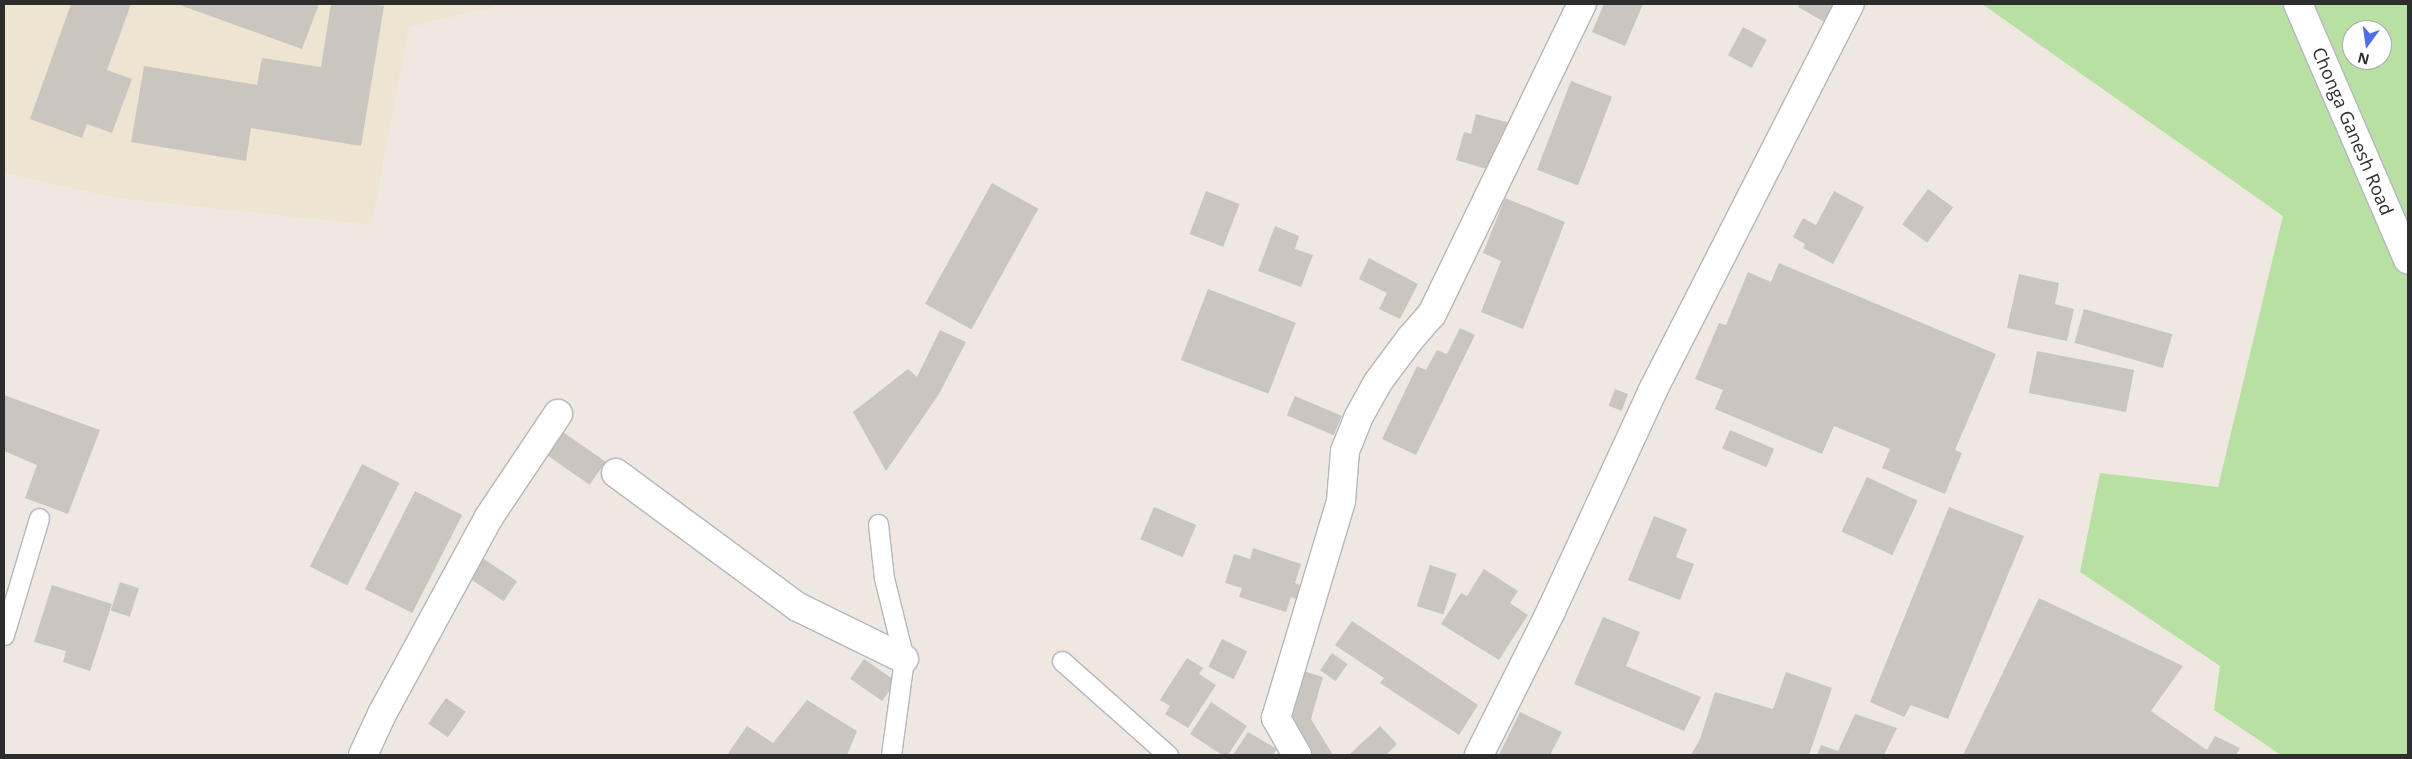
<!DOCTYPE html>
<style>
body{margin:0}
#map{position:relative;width:2412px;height:759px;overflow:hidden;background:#eee8e1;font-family:"Open Sans",sans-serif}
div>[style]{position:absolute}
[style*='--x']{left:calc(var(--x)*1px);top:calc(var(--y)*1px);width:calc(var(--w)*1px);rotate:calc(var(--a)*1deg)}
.education>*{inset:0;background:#eee4d2}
.green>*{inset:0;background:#b8e0a2}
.building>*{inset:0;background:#cac6bf;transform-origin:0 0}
.roads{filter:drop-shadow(1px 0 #b4b7bf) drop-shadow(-1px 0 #b4b7bf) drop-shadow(0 1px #b4b7bf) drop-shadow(0 -1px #b4b7bf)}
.lane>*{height:19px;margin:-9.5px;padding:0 9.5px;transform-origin:9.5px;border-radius:9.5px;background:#fff}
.street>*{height:28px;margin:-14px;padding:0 14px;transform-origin:14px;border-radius:14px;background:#fff}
span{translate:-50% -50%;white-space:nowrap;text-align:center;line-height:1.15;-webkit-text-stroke:4px #fff;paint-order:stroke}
.street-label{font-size:18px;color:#2d2d2d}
.frame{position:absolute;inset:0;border:5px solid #2d2d2d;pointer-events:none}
.north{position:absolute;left:2342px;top:20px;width:50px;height:50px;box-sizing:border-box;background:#fff;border:1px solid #ababab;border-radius:50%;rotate:194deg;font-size:14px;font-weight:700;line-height:20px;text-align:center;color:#2d2d2d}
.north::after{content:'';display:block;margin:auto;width:18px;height:22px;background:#4d6def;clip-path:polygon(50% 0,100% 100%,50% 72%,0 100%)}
</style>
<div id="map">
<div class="education">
<div style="clip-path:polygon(4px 4px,504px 4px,409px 27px,371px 225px,117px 198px,4px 173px)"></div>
</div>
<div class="green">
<div style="clip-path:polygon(evenodd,1982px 4px,2408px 4px,2408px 755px,2281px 755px,2214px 710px,2220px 666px,2080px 572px,2100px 473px,2218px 487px,2283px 216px,1982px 4px,2352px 30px,2382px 30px,2382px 60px,2352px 60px,2352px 30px)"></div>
</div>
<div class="building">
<div style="clip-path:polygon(71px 4px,131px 4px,107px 70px,132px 79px,112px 133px,87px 124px,82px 138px,30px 119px)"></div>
<div style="clip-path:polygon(177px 4px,319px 4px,302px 49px)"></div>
<div style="clip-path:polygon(331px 4px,369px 4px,384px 6px,361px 146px,251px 128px,246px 161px,131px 142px,144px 66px,257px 85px,262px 58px,321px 67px)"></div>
<div style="clip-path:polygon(1604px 4px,1643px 4px,1625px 46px,1592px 32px)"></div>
<div style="clip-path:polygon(1800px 4px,1837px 4px,1826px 23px,1798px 7px)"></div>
<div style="left:1743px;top:27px;width:27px;height:32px;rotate:28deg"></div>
<div style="left:1571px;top:81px;width:44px;height:95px;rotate:21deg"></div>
<div style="clip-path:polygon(1476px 114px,1510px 123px,1497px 172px,1456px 160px,1464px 132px,1471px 134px)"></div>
<div style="left:992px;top:183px;width:53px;height:138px;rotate:29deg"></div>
<div style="left:1928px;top:189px;width:31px;height:44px;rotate:36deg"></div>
<div style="left:1206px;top:191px;width:36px;height:46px;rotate:21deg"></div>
<div style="clip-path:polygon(1834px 191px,1864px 207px,1833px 264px,1803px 248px,1805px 244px,1793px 237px,1803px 218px,1816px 225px)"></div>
<div style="clip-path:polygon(1505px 198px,1565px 222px,1523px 329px,1481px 312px,1501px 261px,1483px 253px)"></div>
<div style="clip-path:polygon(1275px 226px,1299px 236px,1295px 249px,1313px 255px,1301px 287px,1258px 271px)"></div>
<div style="clip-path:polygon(1369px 258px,1418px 284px,1400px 319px,1379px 309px,1387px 293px,1359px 279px)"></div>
<div style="clip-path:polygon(1779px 263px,1996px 354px,1955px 450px,1962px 453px,1945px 494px,1882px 468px,1890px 449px,1834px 426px,1822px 454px,1715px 409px,1723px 390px,1695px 379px,1719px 323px,1726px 325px,1748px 272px,1771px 282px)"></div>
<div style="clip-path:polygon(2019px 274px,2059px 283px,2055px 304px,2074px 309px,2067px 341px,2007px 328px)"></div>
<div style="left:1208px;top:289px;width:94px;height:76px;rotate:21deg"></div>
<div style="left:2084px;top:309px;width:92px;height:35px;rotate:16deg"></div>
<div style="clip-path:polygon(1460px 328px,1475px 335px,1416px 455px,1382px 439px,1417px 366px,1426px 370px,1437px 350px,1447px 354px)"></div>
<div style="clip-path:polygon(940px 330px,966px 342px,939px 394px,886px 471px,853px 412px,908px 369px,917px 377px)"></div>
<div style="left:2037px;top:351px;width:99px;height:43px;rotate:11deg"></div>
<div style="left:1615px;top:389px;width:14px;height:18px;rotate:21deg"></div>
<div style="clip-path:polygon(4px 395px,100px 430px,68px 514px,25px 498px,37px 465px,4px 451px)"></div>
<div style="left:1295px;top:396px;width:51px;height:21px;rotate:23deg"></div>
<div style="left:1730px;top:430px;width:48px;height:20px;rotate:23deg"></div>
<div style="left:563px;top:432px;width:52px;height:28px;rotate:35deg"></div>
<div style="left:362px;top:464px;width:42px;height:115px;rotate:27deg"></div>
<div style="left:1867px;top:477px;width:56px;height:60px;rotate:25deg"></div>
<div style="left:415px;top:491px;width:53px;height:110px;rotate:27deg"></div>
<div style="left:1154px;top:507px;width:46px;height:35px;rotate:23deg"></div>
<div style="clip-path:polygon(1949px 507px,2024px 536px,1948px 719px,1911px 705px,1904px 717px,1870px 702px)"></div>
<div style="clip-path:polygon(1654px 516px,1687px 529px,1676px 557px,1694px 564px,1680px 600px,1628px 580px)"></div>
<div style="clip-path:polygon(1253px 548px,1301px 564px,1295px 583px,1302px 586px,1298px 600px,1291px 597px,1286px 612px,1239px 597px,1242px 588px,1225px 583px,1234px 554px,1250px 559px)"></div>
<div style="left:478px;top:555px;width:47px;height:24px;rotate:34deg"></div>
<div style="left:1430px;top:565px;width:28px;height:43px;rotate:18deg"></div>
<div style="clip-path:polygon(1484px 569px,1518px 591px,1510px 603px,1528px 615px,1499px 660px,1441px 624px,1461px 593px,1467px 596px)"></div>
<div style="left:120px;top:582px;width:20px;height:30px;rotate:18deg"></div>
<div style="clip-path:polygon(52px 585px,112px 604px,90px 671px,63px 662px,66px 651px,34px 642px)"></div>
<div style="clip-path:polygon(2039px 598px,2183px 666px,2151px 711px,2207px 750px,2215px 736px,2240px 748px,2236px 755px,1963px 755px)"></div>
<div style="clip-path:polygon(1603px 617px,1640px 632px,1626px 666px,1701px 697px,1684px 731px,1574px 684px)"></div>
<div style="clip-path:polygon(1352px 621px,1478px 705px,1459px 735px,1380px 683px,1384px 678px,1335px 645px)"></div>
<div style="left:1222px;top:639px;width:28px;height:31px;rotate:26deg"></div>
<div style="left:1332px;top:653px;width:19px;height:21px;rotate:35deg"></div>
<div style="clip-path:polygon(1187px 658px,1203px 668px,1199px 674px,1216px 685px,1188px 728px,1165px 714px,1170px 706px,1160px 700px)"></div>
<div style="left:864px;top:659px;width:39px;height:24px;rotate:35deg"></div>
<div style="clip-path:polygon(1300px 670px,1323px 677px,1311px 719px,1333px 755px,1309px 755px,1287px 716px)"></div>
<div style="clip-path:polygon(1786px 672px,1832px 688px,1809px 755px,1691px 755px,1700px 739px,1715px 692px,1773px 709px)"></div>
<div style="left:446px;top:698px;width:24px;height:31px;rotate:35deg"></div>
<div style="clip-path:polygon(807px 700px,857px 731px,847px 755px,727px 755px,747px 726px,773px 743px)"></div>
<div style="clip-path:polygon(1211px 702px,1247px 726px,1228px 755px,1222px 755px,1190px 734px)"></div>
<div style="clip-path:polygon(1520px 712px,1562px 732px,1550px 755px,1499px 755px)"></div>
<div style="clip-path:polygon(1855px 714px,1897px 728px,1884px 755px,1817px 755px,1821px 745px,1838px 751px)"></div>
<div style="clip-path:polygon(1380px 726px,1397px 744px,1386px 755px,1349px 755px)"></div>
<div style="clip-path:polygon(1248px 732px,1277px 749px,1273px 755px,1233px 755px)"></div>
</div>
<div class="roads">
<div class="lane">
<div style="--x:878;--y:524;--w:54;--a:83.7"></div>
<div style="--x:884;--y:578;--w:83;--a:76.1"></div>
<div style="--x:904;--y:659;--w:97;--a:97.7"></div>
<div style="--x:4;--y:635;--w:122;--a:-73.3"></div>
<div style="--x:1062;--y:661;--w:142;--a:41.6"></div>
</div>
<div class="street">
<div style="--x:2298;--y:4;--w:278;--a:66.7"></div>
<div style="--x:616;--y:473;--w:226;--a:36.4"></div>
<div style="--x:798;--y:607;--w:118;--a:26.1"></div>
<div style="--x:363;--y:755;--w:45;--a:-65.1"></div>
<div style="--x:382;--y:714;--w:224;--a:-61.5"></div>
<div style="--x:489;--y:517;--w:124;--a:-56.2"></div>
<div style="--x:1297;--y:755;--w:43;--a:-119.6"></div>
<div style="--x:1276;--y:718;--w:227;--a:-73.3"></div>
<div style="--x:1341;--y:501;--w:50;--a:-85.4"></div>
<div style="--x:1345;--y:451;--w:35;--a:-68"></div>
<div style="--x:1358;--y:418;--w:41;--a:-60.9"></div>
<div style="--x:1378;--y:382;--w:54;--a:-53.3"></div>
<div style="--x:1410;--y:339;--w:33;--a:-49"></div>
<div style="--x:1432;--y:314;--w:344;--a:-64.2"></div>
<div style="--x:1479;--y:755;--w:161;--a:-63.4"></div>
<div style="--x:1551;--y:611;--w:243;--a:-65.2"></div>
<div style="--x:1653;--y:390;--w:433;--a:-63"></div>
</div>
</div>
<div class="street-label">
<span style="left:2353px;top:131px;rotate:67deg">Chonga Ganesh Road</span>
</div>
<div class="frame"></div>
<div class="north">N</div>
</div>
